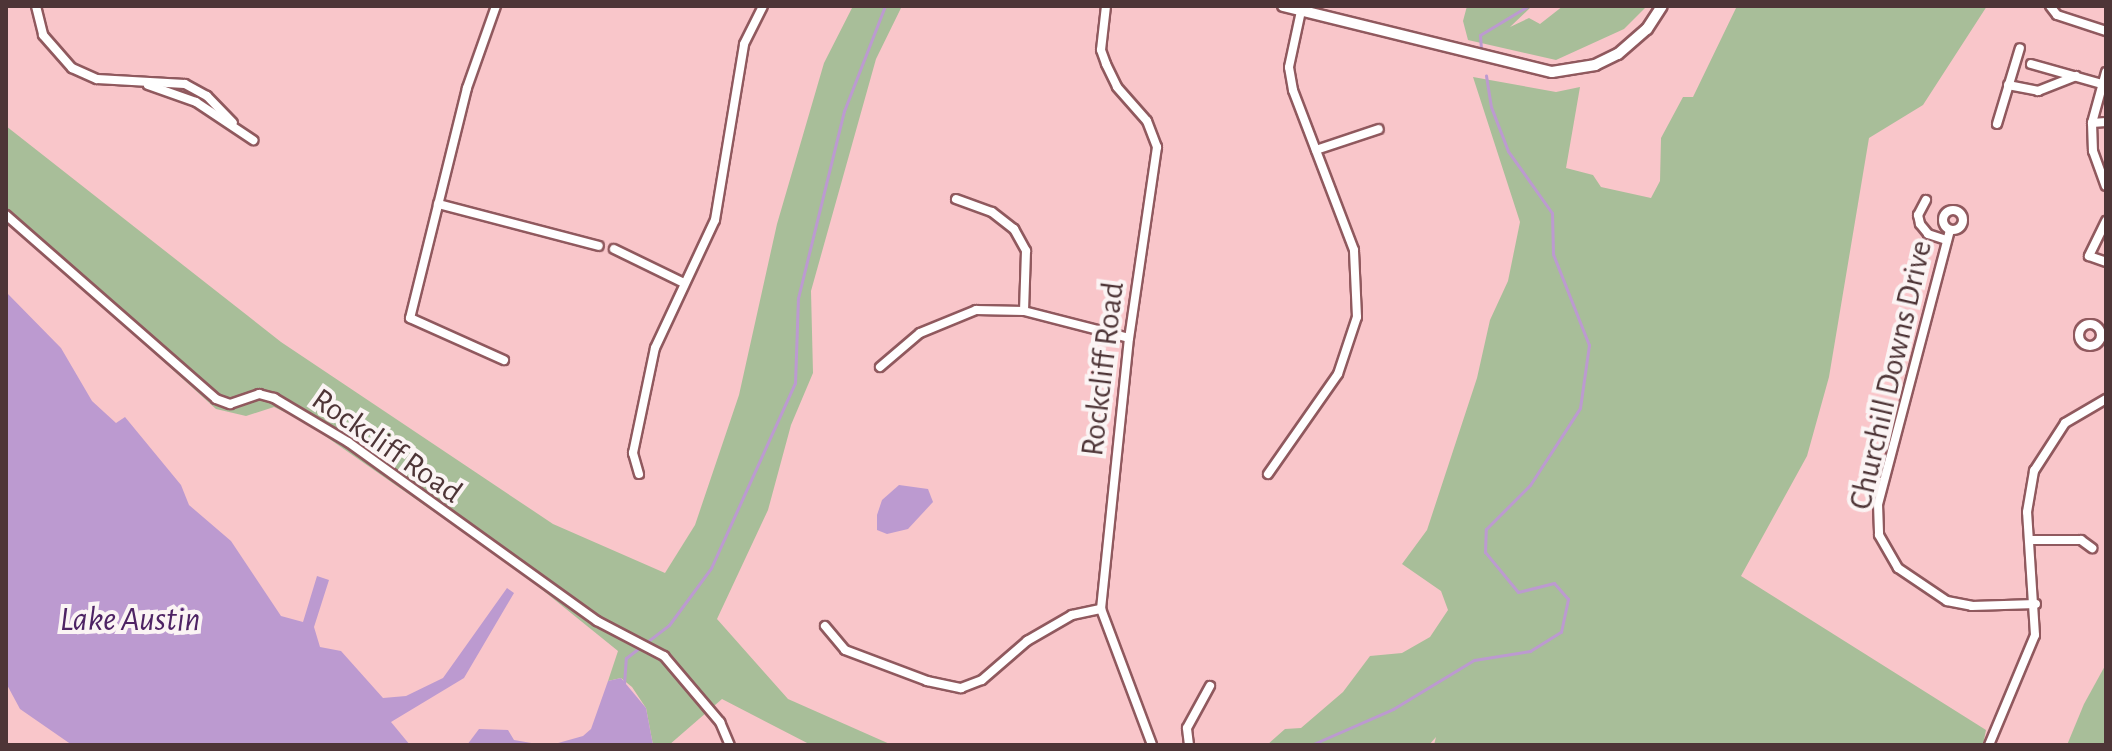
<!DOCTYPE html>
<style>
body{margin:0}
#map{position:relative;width:2112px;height:751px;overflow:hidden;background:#f9c6ca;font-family:"Alegreya Sans",sans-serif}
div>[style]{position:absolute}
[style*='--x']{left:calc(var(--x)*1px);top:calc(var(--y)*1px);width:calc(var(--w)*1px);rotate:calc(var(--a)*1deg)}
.green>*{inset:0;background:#a8be99}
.water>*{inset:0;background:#bc9ad0}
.stream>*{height:3px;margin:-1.5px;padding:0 1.5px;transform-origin:1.5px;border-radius:1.5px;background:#bc9ad0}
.roads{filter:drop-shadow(2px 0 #90595e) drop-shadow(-2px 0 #90595e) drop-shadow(0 2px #90595e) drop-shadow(0 -2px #90595e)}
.minor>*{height:8px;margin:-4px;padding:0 4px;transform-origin:4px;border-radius:4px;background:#fff}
.minor>.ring{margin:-4px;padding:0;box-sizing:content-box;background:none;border:8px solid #fff;border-radius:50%}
.tertiary>*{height:10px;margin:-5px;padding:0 5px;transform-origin:5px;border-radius:5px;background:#fff}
span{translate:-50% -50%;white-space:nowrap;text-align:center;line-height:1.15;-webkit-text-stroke:8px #fbf4f4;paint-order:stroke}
.street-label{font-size:32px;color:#4e3537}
.water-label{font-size:34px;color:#4e2364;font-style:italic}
.frame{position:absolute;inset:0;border:8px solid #4e3537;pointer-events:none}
</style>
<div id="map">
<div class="green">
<div style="clip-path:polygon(853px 6px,901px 8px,876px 59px,811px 291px,813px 373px,791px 425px,768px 510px,717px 619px,788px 699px,892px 745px,811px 745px,722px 699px,669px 745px,653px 745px,646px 708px,632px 687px,621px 678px,608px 681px,618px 651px,519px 571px,305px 422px,274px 407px,246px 416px,216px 409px,6px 219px,6px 126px,281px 342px,553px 524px,665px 573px,695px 525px,739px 395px,777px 224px,824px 63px)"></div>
<div style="clip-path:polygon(1467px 6px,1532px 6px,1510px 27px,1529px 18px,1540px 24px,1563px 6px,1647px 6px,1624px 29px,1556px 60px,1468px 40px,1463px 21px)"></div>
<div style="clip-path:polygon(1737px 6px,1987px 6px,1923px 105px,1869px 138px,1829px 377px,1807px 456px,1741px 576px,1986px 730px,1983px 745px,1434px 745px,1436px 737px,1429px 745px,1267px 745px,1285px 729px,1301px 728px,1343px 692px,1370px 656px,1402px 653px,1430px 637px,1448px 610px,1441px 591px,1402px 564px,1427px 530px,1477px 378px,1490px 320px,1508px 281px,1520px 222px,1473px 77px,1556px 92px,1580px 87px,1566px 168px,1593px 175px,1601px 187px,1651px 198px,1660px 181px,1661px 138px,1683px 97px,1693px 97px)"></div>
<div style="clip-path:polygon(2106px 664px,2106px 745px,2067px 745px,2084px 704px)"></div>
</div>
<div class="water">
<div style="clip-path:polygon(6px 292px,61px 348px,92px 401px,116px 423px,125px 417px,181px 485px,189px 505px,231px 541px,281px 616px,303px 622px,317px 576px,329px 580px,314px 627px,320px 647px,341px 651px,383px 698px,406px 696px,443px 678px,507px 588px,514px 593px,464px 678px,391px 722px,410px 745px,72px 745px,20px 709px,6px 683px)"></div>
<div style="clip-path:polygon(899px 485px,928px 489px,933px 502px,908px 529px,887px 534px,877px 530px,877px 515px,882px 500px)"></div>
<div style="clip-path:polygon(621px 678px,646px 708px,653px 745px,551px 745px,583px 736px,591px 729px,608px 681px)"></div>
<div style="clip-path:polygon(479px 729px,508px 730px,514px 740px,543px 745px,467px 745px)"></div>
</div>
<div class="stream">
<div style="--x:1481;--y:49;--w:14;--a:-94"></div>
<div style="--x:1480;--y:35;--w:56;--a:-31.1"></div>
<div style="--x:624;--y:684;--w:26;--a:-86"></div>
<div style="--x:626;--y:658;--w:54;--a:-37.5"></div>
<div style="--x:669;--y:625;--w:71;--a:-53.6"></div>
<div style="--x:711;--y:568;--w:203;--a:-65.6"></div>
<div style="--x:795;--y:383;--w:85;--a:-88"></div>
<div style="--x:798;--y:298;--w:193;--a:-76.2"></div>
<div style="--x:844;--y:111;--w:113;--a:-68.7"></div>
<div style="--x:1311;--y:745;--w:90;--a:-23.7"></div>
<div style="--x:1393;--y:709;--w:95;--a:-31.2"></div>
<div style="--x:1474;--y:660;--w:57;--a:-9.1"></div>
<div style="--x:1530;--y:651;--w:36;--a:-32"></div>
<div style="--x:1561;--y:632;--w:34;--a:-78"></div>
<div style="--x:1568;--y:599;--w:21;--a:-131"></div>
<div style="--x:1554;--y:583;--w:37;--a:166"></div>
<div style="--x:1518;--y:592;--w:52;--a:-129.5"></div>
<div style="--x:1485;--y:552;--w:23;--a:-88"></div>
<div style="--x:1486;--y:529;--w:62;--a:-45"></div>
<div style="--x:1530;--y:485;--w:92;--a:-57"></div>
<div style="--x:1580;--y:408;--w:64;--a:-81.9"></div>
<div style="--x:1589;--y:345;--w:98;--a:-111.6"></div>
<div style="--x:1553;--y:254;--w:41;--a:-91.4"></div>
<div style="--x:1552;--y:213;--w:76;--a:-125.4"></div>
<div style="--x:1508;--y:151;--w:47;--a:-111.1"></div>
<div style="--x:1491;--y:107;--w:32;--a:-99"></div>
</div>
<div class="roads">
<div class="minor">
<div style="--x:36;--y:6;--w:30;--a:76"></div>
<div style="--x:43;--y:35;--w:44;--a:48.7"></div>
<div style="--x:72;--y:68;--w:27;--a:24"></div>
<div style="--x:97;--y:79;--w:88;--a:3.3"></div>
<div style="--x:185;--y:84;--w:25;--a:29"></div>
<div style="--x:207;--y:96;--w:37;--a:46"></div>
<div style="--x:496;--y:6;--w:87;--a:109.5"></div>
<div style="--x:467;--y:88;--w:237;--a:103.9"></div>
<div style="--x:410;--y:318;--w:103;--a:24.1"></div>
<div style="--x:1106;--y:6;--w:44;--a:96.5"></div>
<div style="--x:1101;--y:50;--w:15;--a:70"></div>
<div style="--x:1106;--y:64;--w:25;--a:64"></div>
<div style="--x:1117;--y:87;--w:45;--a:48.6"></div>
<div style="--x:1147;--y:121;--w:28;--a:69"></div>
<div style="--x:1157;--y:147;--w:193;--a:98.3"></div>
<div style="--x:1129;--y:338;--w:272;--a:95.9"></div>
<div style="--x:1101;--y:609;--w:145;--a:69.4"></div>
<div style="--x:2050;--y:6;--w:11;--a:52"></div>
<div style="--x:2057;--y:15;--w:52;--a:18.1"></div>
<div style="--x:2031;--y:64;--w:74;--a:15.7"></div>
<div style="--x:2106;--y:72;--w:53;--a:105.4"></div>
<div style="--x:2092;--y:123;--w:28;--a:88"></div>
<div style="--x:2093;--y:151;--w:37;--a:70"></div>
<div style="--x:148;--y:85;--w:51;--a:19.5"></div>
<div style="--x:196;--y:102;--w:69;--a:33.7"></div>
<div style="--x:2008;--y:85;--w:31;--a:11"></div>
<div style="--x:2038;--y:91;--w:41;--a:-21.5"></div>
<div style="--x:2092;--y:123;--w:14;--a:-4"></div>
<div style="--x:1997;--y:124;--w:79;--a:-73.2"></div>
<div style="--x:1316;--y:150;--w:66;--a:-18.4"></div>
<div style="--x:956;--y:199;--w:38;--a:20"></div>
<div style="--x:992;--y:212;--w:28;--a:38"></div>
<div style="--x:1014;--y:229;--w:25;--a:61"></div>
<div style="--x:1026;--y:251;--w:60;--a:91.9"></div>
<div style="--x:1926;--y:200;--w:17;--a:118"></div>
<div style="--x:1918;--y:215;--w:9;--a:77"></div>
<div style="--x:1920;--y:224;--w:13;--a:51"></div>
<div style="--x:1928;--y:234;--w:20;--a:18"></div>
<div style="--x:438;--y:204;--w:166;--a:14.6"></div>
<div class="ring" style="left:1943px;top:210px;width:12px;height:12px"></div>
<div style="--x:6;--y:215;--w:279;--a:41.2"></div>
<div style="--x:216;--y:399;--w:15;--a:20"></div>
<div style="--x:230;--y:404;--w:31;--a:-19"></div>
<div style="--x:259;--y:394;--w:16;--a:15"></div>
<div style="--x:274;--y:398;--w:86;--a:30.7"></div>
<div style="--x:348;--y:442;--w:307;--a:35.7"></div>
<div style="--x:597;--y:621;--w:76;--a:27.6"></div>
<div style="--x:664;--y:656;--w:87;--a:49.7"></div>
<div style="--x:720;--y:722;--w:25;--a:67"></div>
<div style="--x:2106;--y:221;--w:39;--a:116"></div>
<div style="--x:2089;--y:256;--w:18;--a:19"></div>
<div style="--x:1950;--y:230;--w:283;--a:104.7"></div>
<div style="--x:1878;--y:504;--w:31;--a:88"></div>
<div style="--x:1879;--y:535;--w:38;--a:60"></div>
<div style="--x:1898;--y:568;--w:59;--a:34"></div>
<div style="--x:1947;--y:601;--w:25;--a:11"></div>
<div style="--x:1972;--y:606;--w:64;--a:-1.8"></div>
<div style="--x:614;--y:249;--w:78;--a:25.9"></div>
<div class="ring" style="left:2079px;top:324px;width:14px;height:14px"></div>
<div style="--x:880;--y:367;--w:52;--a:-40.4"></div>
<div style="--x:920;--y:333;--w:61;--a:-22.3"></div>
<div style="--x:976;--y:310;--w:48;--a:1.2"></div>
<div style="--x:1024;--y:311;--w:108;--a:14.4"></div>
<div style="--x:639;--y:474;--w:22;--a:-106"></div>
<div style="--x:633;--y:453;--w:107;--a:-78.2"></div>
<div style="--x:655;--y:348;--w:141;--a:-64.9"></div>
<div style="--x:715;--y:220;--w:178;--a:-80.6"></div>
<div style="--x:744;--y:44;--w:42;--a:-63.4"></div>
<div style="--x:1268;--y:474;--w:122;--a:-55"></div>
<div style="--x:1338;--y:374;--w:60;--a:-71.6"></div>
<div style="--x:1357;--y:317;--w:67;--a:-92.6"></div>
<div style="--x:1354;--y:250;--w:171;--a:-110.9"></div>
<div style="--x:1293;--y:90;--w:23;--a:-100"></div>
<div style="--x:1289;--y:67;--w:57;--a:-77.9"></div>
<div style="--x:2030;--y:540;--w:51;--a:0"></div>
<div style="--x:2081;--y:540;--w:14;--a:36"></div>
<div style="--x:825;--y:626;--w:31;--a:50"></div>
<div style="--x:845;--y:650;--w:88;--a:20.7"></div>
<div style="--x:927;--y:681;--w:35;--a:12"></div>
<div style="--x:961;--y:688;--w:22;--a:-21"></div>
<div style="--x:982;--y:680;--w:60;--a:-40.9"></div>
<div style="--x:1027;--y:641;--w:52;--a:-30"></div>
<div style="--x:1072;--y:615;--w:30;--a:-12"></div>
<div style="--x:1189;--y:745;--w:17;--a:-97"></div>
<div style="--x:1187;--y:728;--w:48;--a:-61.3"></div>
<div style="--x:1989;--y:745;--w:119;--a:-67.3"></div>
<div style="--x:2035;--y:635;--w:123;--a:-93.7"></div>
<div style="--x:2027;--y:512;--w:42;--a:-80.3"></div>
<div style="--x:2034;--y:471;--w:57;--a:-57.1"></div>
<div style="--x:2065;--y:423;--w:48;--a:-30.3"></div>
</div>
<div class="tertiary">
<div style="--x:1283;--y:6;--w:277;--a:13.8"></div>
<div style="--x:1552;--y:72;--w:44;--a:-9.2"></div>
<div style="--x:1595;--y:65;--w:25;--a:-26"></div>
<div style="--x:1618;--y:54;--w:38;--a:-41"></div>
<div style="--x:1647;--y:29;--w:27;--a:-57"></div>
</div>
</div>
<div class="street-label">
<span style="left:1103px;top:369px;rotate:-83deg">Rockcliff Road</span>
<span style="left:1891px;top:375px;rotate:-77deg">Churchill Downs Drive</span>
<span style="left:387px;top:446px;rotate:35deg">Rockcliff Road</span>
</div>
<div class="water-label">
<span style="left:130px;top:621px">Lake Austin</span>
</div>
<div class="frame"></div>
</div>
